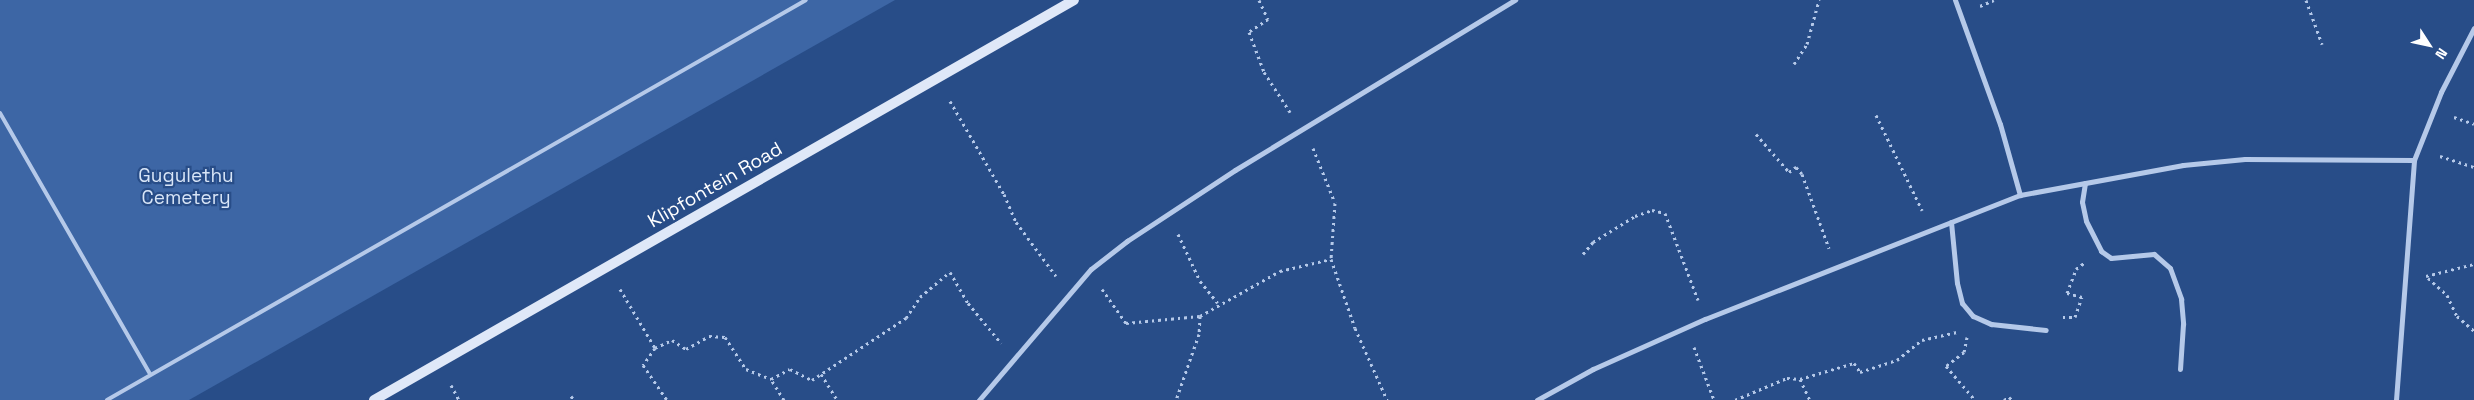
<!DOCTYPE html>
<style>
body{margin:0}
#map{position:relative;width:2474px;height:400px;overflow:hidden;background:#284d88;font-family:"Space Grotesk",sans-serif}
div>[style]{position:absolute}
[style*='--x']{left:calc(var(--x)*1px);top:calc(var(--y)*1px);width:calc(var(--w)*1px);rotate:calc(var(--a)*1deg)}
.green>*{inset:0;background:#3d66a5}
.path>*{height:3px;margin-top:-1.5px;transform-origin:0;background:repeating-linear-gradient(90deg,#b5c9e9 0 2.5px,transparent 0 6.5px)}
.lane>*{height:4px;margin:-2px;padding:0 2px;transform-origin:2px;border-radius:2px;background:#b5c9e9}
.street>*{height:5px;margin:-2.5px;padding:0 2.5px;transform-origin:2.5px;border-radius:2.5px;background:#b5c9e9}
.secondary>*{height:10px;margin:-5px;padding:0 5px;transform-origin:5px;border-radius:5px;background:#dfe8f8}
span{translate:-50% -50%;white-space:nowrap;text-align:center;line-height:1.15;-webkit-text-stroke:4.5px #284d88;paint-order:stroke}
.park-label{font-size:19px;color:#d8e5f7}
.street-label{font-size:19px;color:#fff}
.north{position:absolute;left:2404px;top:20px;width:50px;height:50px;-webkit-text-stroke:4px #284d88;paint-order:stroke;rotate:125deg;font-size:14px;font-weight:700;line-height:20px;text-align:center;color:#fff}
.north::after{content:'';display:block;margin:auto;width:18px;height:22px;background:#fff;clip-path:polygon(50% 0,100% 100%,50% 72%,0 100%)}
</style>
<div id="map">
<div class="green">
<div style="clip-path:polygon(0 0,895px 0,189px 400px,0 400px)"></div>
</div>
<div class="path">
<div style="--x:1259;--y:0;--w:21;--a:65"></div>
<div style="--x:1268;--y:19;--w:23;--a:146"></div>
<div style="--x:1249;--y:32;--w:43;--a:69.4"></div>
<div style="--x:1264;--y:72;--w:48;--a:57"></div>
<div style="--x:2306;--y:0;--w:47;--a:70"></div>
<div style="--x:1980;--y:6;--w:15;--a:-23"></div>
<div style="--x:1794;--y:64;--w:24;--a:-57"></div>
<div style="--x:1807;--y:44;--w:46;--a:-74.7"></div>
<div style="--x:950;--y:101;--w:108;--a:59.9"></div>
<div style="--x:1004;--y:194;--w:30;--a:67"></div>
<div style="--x:1016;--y:222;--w:67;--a:53.5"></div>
<div style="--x:1876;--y:115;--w:106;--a:64.2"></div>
<div style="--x:2454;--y:117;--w:21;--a:19"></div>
<div style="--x:1756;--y:134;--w:50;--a:49"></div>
<div style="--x:1789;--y:172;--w:9;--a:-36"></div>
<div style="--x:1796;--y:167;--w:9;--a:49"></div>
<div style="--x:1802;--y:174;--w:79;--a:70"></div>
<div style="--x:1313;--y:148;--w:59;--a:68.2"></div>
<div style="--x:1335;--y:203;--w:56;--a:94.1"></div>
<div style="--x:1331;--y:259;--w:73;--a:70.8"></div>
<div style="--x:1355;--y:328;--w:79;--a:66"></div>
<div style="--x:2440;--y:156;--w:36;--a:18"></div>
<div style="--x:1178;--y:234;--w:52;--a:64.9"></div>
<div style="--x:1200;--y:281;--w:28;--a:51"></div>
<div style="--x:1583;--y:254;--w:16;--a:-50"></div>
<div style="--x:1593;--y:242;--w:49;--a:-31.8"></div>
<div style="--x:1635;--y:216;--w:18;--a:-19"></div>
<div style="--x:1652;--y:210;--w:13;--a:13"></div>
<div style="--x:1665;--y:213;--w:93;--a:69.2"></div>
<div style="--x:2426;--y:276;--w:49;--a:-14"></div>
<div style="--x:2428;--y:278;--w:25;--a:42"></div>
<div style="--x:2447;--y:295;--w:23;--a:65"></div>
<div style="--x:2457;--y:316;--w:23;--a:41"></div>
<div style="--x:620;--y:289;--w:69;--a:59.3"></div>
<div style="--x:655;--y:348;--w:21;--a:125"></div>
<div style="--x:643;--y:365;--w:42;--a:55.6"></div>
<div style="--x:1102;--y:289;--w:42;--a:54.8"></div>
<div style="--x:1126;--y:323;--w:74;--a:-5.4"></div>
<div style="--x:1200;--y:316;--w:18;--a:93"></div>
<div style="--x:1199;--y:334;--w:70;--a:109.2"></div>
<div style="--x:1200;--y:316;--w:92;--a:-29.4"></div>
<div style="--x:1280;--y:271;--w:52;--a:-13.2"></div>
<div style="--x:2063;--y:317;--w:12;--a:0"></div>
<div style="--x:2075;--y:317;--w:21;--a:-71"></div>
<div style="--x:2082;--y:297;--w:16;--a:-165"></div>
<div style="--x:2067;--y:293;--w:26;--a:-69"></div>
<div style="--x:2076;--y:269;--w:10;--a:-37"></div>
<div style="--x:1967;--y:337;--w:15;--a:101"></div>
<div style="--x:1964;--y:352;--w:23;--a:142"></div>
<div style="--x:1946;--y:366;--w:45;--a:49.5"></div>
<div style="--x:1694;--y:347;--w:57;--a:69.3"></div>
<div style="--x:655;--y:348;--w:19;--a:-25"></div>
<div style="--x:672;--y:340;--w:17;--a:33"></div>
<div style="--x:686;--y:349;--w:26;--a:-29"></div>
<div style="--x:709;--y:336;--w:16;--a:4"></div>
<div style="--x:725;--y:337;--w:38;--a:57"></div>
<div style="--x:746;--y:369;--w:27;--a:22"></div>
<div style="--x:821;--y:374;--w:31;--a:58"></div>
<div style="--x:1800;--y:379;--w:23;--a:65"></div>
<div style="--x:451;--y:385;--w:17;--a:62"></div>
<div style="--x:571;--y:396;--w:5;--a:53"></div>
<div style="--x:784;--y:400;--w:25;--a:-122"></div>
<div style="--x:771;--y:379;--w:21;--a:-28"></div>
<div style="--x:790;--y:369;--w:25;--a:27"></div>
<div style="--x:812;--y:380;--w:113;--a:-33.4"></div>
<div style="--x:906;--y:318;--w:25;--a:-56"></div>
<div style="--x:920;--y:297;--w:39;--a:-40"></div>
<div style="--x:950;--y:272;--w:36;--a:60"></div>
<div style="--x:968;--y:303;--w:52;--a:50.5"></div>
<div style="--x:1735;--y:400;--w:56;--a:-22.9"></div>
<div style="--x:1787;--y:378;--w:13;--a:4"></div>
<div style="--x:1800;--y:379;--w:56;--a:-16.5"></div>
<div style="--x:1854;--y:363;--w:11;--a:56"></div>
<div style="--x:1860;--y:372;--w:39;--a:-18"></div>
<div style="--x:1897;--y:360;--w:32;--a:-39"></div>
<div style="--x:1922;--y:340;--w:37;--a:-13"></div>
<div style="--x:2004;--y:400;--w:6;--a:-31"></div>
<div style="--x:2009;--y:397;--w:4;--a:45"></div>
</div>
<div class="lane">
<div style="--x:0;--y:113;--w:301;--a:60.1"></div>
<div style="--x:107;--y:400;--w:805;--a:-29.78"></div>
</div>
<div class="street">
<div style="--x:1955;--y:0;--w:132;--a:70.1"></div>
<div style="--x:2000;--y:124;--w:74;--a:74.3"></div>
<div style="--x:2085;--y:183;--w:19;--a:99"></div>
<div style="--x:2082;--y:202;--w:19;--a:78"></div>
<div style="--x:2086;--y:221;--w:34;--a:63"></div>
<div style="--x:2101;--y:251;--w:12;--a:35"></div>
<div style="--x:2111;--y:258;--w:43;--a:-5.3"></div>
<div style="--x:2154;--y:254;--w:21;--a:41"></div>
<div style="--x:2170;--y:268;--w:33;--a:70"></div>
<div style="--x:2181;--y:299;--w:25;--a:85"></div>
<div style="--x:2183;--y:324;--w:45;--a:93.8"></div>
<div style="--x:1951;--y:222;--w:61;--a:84.4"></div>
<div style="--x:1957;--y:283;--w:21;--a:76"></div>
<div style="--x:1962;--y:303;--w:17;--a:50"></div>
<div style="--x:1973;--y:316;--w:20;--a:24"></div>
<div style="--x:1991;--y:324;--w:55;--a:6.2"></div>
<div style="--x:979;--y:400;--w:172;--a:-49.5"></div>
<div style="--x:1091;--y:269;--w:46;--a:-37.9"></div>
<div style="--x:1127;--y:241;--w:129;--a:-33.3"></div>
<div style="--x:1235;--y:170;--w:328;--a:-31.3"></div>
<div style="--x:1537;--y:400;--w:64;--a:-29"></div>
<div style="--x:1593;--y:369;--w:123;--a:-24.1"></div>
<div style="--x:1705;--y:319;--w:339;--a:-21.5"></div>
<div style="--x:2020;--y:195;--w:166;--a:-10.4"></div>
<div style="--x:2183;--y:165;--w:62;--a:-5.5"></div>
<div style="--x:2245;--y:159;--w:169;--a:0.3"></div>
<div style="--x:2396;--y:400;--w:241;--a:-85.7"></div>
<div style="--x:2414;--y:160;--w:73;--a:-68.3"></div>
<div style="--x:2441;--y:92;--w:72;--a:-62.7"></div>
</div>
<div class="secondary">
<div style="--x:374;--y:400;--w:806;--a:-29.74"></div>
</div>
<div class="park-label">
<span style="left:186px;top:187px">Gugulethu<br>Cemetery</span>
</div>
<div class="street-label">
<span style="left:715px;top:185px;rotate:-30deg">Klipfontein Road</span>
</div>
<div class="north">N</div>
</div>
